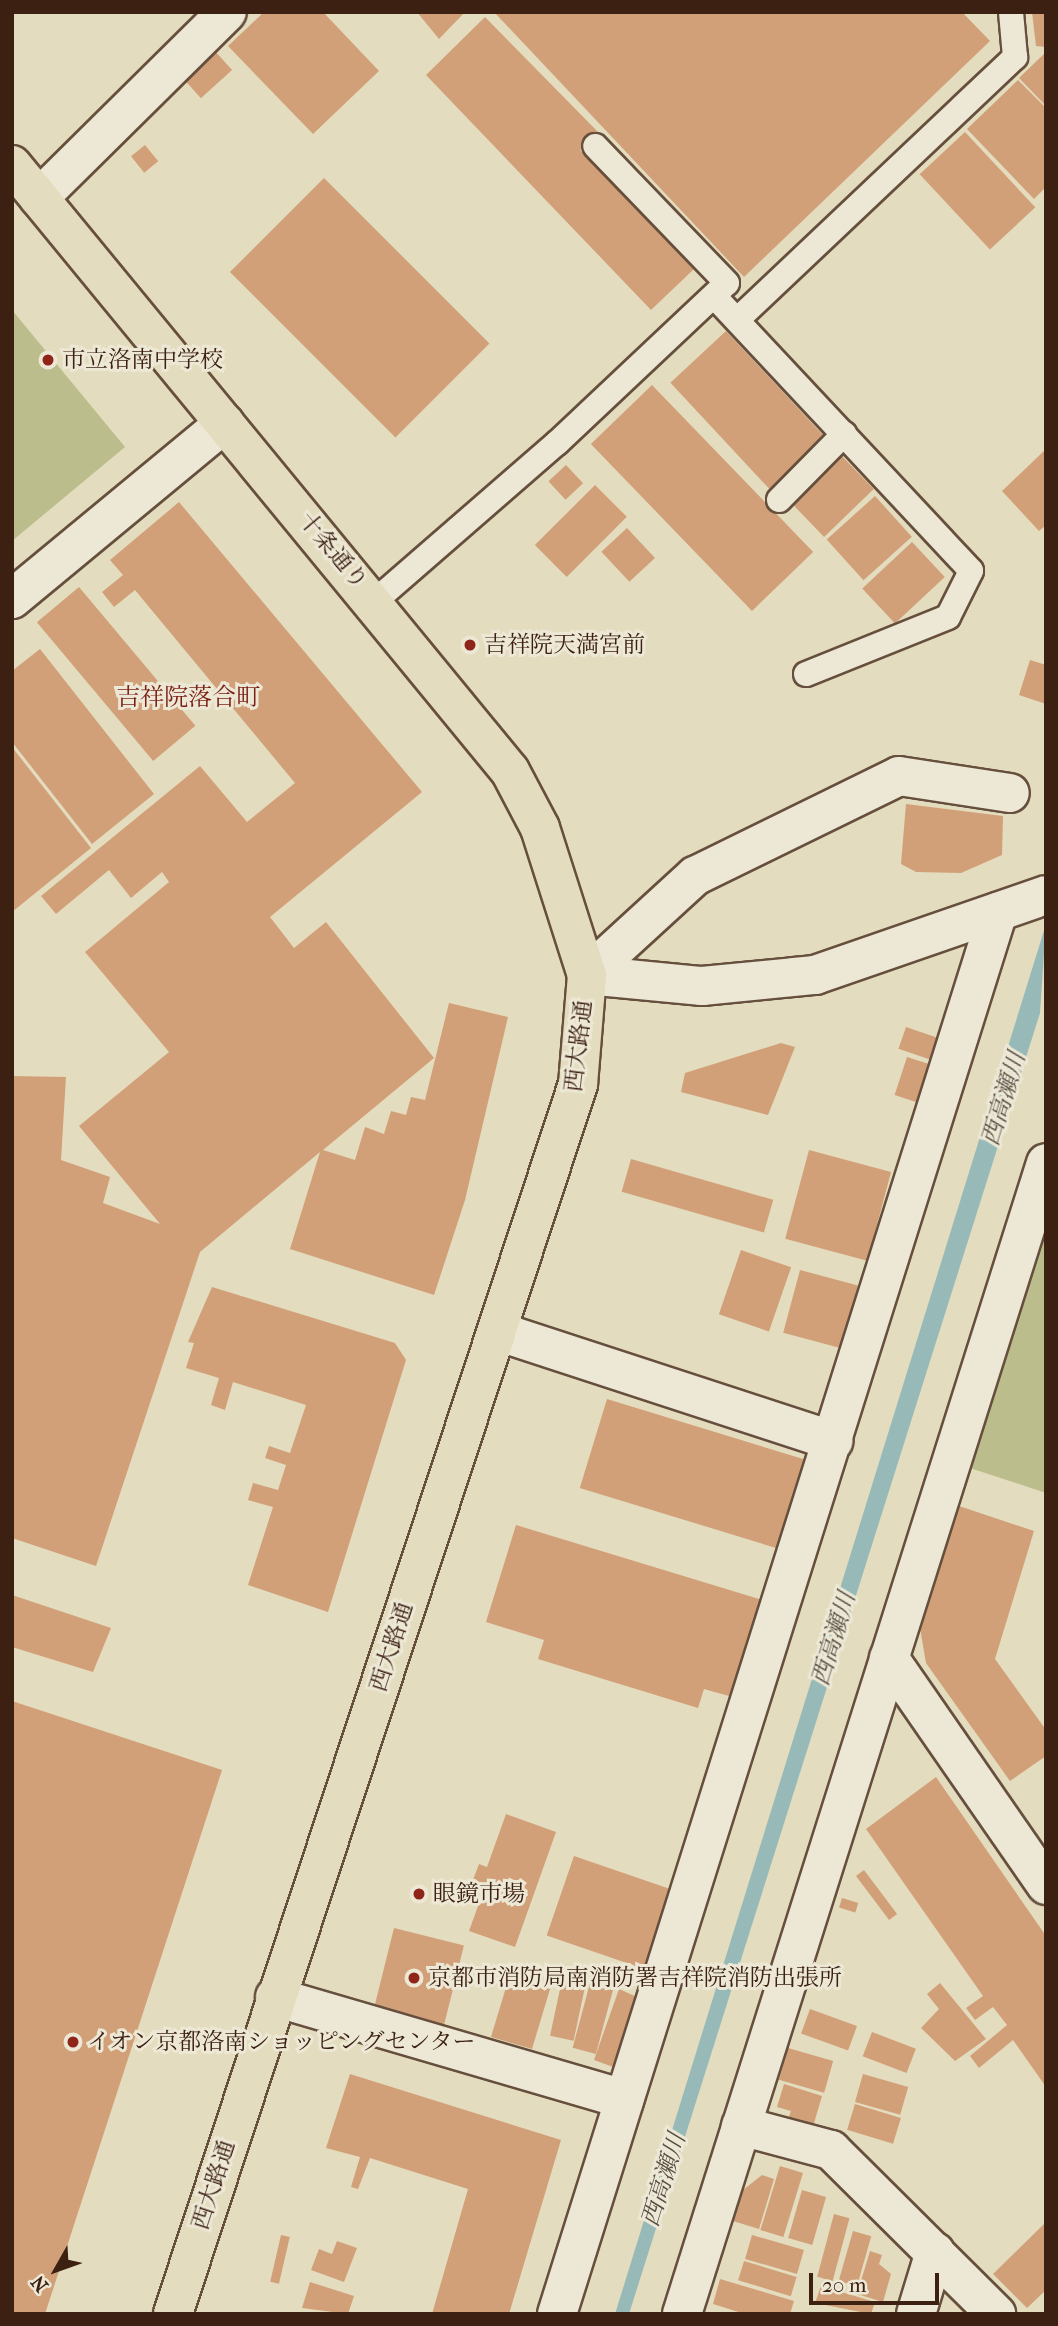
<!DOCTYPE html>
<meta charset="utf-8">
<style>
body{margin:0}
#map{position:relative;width:1058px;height:2326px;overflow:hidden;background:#e4dcbe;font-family:"IM FELL French Canon","Noto Serif JP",serif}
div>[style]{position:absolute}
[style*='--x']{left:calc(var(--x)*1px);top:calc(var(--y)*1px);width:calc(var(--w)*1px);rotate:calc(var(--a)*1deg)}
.green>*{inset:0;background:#bbbe8c}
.water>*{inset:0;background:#97bab9}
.building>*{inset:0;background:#d1a078;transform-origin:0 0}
.roads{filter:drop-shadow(2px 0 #664f3d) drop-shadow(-2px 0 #664f3d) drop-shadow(0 2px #664f3d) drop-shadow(0 -2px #664f3d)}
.service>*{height:24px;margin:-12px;padding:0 12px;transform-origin:12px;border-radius:12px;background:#ede8d5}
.minor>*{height:38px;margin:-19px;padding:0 19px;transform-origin:19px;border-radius:19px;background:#ede8d5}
.tertiary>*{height:38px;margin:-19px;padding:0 19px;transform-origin:19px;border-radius:19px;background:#ede8d5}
.primary>*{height:38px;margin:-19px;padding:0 19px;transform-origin:19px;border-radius:19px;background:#e4dcbe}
.dots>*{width:19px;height:19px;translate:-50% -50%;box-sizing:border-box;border:4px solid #ede8d5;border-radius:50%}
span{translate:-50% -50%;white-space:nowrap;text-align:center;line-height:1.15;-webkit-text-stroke:6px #ede8d5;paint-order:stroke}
.poi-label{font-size:23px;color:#3c2012}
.left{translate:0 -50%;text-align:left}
.street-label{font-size:23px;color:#3c2012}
.neighbourhood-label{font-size:24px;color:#7a1f14}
.water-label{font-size:24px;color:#574e44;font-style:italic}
.frame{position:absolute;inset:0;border:14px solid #3c2012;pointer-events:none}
.north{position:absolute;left:21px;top:2235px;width:70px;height:70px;-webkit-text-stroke:5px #ede8d5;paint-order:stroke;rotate:230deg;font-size:19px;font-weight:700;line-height:28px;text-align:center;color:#3c2012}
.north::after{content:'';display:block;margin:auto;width:24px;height:32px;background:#3c2012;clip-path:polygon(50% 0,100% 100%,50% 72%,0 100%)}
.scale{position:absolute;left:809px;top:2273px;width:130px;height:32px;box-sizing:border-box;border:4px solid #3c2012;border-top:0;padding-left:9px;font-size:21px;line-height:24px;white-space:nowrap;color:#3c2012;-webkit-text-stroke:5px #ede8d5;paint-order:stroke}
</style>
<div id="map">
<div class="green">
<div style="clip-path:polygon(12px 310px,125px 447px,12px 541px)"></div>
<div style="clip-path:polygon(1046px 1211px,1046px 1493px,964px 1466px)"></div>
</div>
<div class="water">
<div style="clip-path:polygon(1046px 924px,1040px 1013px,629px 2314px,615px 2314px)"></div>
</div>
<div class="building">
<div style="clip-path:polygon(264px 12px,323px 12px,379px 71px,313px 134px,228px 46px)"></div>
<div style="clip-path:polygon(417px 12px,465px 12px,439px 39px)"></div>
<div style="clip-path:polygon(494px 12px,962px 12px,990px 41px,744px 277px)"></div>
<div style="clip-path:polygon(1032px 12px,1046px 12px,1046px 47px,1036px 46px)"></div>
<div style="clip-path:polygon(485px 17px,599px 133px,580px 150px,694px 269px,651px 310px,426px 75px)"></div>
<div style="left:214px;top:50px;width:27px;height:42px;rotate:48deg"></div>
<div style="clip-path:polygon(1046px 52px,1046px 106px,1019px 78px)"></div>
<div style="clip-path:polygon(1018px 80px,1046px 108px,1046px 187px,1034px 199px,967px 129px)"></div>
<div style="left:965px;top:132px;width:103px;height:62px;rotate:47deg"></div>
<div style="left:145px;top:145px;width:21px;height:18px;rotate:51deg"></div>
<div style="left:324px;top:178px;width:234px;height:133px;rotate:45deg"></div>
<div style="left:726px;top:331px;width:147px;height:76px;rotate:47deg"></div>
<div style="left:652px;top:385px;width:232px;height:85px;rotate:46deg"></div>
<div style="clip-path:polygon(1046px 449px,1046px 525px,1039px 531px,1002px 491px)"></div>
<div style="left:839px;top:453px;width:50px;height:69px;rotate:46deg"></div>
<div style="left:566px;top:465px;width:25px;height:24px;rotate:47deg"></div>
<div style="left:595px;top:485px;width:45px;height:85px;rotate:45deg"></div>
<div style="left:875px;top:496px;width:55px;height:65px;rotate:48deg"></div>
<div style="clip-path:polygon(179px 502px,422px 792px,270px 917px,294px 948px,326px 922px,434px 1058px,323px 1150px,355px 1160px,365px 1127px,384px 1134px,391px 1111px,406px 1115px,411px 1097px,425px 1100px,449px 1003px,508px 1017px,465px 1200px,434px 1295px,290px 1249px,320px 1152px,200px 1252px,96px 1566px,12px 1538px,12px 1076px,66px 1077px,61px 1160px,110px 1177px,103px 1203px,160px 1224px,79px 1126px,169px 1052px,85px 952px,169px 882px,162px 872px,131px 898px,109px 870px,56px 914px,41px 896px,200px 766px,247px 822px,295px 783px,135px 590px,114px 607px,102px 592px,123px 575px,110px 560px)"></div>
<div style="left:627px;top:528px;width:41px;height:35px;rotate:47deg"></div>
<div style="left:912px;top:542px;width:48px;height:68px;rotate:47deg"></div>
<div style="left:79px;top:587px;width:181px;height:55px;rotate:50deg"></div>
<div style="clip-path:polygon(40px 649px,154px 794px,92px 844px,12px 742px,12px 671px)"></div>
<div style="clip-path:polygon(1030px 660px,1046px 665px,1046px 704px,1019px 695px)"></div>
<div style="clip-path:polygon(12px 747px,91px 848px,12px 912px)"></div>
<div style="clip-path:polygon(906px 804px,1003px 816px,1002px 855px,961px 873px,916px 872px,901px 864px)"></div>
<div style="left:906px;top:1027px;width:34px;height:23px;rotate:19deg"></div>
<div style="clip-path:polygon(781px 1043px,795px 1047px,768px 1115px,681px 1092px,685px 1073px)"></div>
<div style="left:907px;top:1057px;width:23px;height:40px;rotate:18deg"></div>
<div style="left:809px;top:1150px;width:85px;height:92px;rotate:15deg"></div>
<div style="left:631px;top:1159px;width:148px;height:34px;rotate:16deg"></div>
<div style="left:741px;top:1250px;width:53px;height:68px;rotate:19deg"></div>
<div style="left:800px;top:1270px;width:60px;height:65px;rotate:15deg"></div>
<div style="clip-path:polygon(212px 1287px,395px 1343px,406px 1360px,328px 1612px,248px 1585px,273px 1507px,248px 1500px,253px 1483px,278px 1490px,286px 1465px,265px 1458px,269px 1446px,290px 1453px,306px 1405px,233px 1382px,225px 1410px,211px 1405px,219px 1378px,186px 1368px,194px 1343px,188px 1342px)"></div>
<div style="left:607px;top:1399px;width:218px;height:93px;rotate:17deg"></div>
<div style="clip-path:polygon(959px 1506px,1034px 1531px,995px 1659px,1046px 1730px,1046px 1756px,1010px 1781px,926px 1663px,920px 1628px)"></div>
<div style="clip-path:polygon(516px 1525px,766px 1601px,736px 1698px,704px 1689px,698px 1708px,538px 1659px,544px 1640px,486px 1622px)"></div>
<div style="clip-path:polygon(12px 1595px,111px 1628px,93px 1672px,12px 1647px)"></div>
<div style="clip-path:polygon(12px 1701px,222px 1770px,45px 2314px,12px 2314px)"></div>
<div style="clip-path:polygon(936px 1777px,1046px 1936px,1046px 2087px,1013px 2040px,979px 2068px,970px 2056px,1007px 2025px,993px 2007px,975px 2020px,966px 2008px,983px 1996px,866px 1829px)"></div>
<div style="clip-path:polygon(506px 1814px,556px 1832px,515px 1947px,469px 1931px,486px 1884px,473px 1880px,479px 1864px,487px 1867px)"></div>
<div style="left:574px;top:1856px;width:107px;height:84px;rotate:19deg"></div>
<div style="left:864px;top:1870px;width:55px;height:10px;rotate:53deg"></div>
<div style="left:842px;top:1898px;width:17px;height:10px;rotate:17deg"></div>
<div style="left:394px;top:1928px;width:72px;height:86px;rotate:14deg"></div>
<div style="clip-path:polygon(513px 1964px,537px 1971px,533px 1985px,550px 1989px,532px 2049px,491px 2037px)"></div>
<div style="left:563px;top:1975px;width:24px;height:62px;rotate:12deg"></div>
<div style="left:590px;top:1983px;width:24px;height:67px;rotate:15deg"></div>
<div style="clip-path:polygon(940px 1983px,986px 2039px,955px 2061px,921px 2028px,939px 2009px,927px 1994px)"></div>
<div style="clip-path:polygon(619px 1989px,637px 1997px,616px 2068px,594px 2060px)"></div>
<div style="left:810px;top:2009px;width:50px;height:26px;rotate:20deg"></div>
<div style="left:872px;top:2032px;width:47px;height:26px;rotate:21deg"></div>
<div style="left:788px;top:2048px;width:47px;height:33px;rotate:16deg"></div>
<div style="clip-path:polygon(350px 2074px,561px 2140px,509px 2314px,432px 2314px,468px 2189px,370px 2158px,358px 2189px,351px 2187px,360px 2157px,326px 2148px)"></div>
<div style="left:863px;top:2074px;width:47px;height:29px;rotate:16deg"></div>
<div style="clip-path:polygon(784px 2084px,822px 2096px,812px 2130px,787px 2122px,791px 2111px,777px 2107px)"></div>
<div style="left:855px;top:2104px;width:48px;height:27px;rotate:17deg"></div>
<div style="left:780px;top:2166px;width:24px;height:67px;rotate:17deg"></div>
<div style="clip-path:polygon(762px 2175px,774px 2179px,759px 2229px,733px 2221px,743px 2190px)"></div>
<div style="left:802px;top:2190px;width:25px;height:50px;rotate:16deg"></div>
<div style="left:834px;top:2214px;width:16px;height:65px;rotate:15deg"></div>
<div style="clip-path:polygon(1046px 2222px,1046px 2290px,1027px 2308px,993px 2274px)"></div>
<div style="left:853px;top:2231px;width:19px;height:52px;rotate:16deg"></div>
<div style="left:281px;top:2235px;width:9px;height:48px;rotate:13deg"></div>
<div style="left:752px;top:2235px;width:54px;height:25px;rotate:16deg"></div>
<div style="clip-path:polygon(337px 2241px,357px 2248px,344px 2282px,311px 2270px,319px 2249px,332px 2254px)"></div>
<div style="clip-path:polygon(870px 2251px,882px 2255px,879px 2264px,891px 2274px,883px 2302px,857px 2294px)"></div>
<div style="left:744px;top:2261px;width:55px;height:20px;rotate:17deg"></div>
<div style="clip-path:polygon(720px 2279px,794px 2301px,790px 2314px,745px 2314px,713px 2304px)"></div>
<div style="clip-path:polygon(310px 2282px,354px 2296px,348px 2314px,302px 2308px)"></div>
<div style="clip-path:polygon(821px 2286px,875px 2302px,871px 2314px,815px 2303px)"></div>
</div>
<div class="roads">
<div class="service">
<div style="--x:714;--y:296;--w:376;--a:46.9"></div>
<div style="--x:971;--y:571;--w:51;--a:116.6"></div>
<div style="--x:948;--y:617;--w:153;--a:158.1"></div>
<div style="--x:737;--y:320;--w:383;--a:-43.4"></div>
<div style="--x:1015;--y:57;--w:45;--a:-95.1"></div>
<div style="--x:779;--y:500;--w:93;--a:-45.4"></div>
<div style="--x:375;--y:601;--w:241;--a:-41"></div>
<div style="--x:557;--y:443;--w:233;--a:-43.3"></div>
<div style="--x:727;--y:283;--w:190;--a:-133.9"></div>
</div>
<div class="minor">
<div style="--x:39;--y:198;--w:264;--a:-44.7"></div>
<div style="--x:12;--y:599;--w:276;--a:-39.6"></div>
<div style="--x:587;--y:975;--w:147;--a:-42.5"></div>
<div style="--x:695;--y:876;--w:227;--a:-26.1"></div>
<div style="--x:899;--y:776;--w:112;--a:8.7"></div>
<div style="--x:497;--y:1331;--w:354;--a:18.1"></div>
<div style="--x:889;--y:1658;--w:276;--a:55.3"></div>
<div style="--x:275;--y:1997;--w:364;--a:16.3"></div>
<div style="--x:741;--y:2126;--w:93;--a:14.9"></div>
<div style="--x:831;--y:2150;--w:233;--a:44.8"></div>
<div style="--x:557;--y:2314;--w:1470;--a:-72.54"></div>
<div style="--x:682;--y:2314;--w:1207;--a:-72.45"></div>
<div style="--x:916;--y:2314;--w:65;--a:-73"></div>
</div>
<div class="tertiary">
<div style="--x:587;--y:975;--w:116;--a:5.5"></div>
<div style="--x:702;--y:986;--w:114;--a:-5.6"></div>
<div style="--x:815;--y:975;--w:244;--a:-19.1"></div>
</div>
<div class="primary">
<div style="--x:12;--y:165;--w:784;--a:50.59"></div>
<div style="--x:510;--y:771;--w:64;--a:62.2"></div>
<div style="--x:540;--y:828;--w:154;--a:72.3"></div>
<div style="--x:587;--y:975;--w:109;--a:94.7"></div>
<div style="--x:578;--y:1084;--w:1295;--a:108.23"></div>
</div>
</div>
<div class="dots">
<div style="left:48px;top:360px;background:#8f2418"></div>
<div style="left:470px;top:645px;background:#8f2418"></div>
<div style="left:419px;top:1894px;background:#8f2418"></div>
<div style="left:414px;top:1978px;background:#8f2418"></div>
<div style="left:73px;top:2042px;background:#8f2418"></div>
</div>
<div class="poi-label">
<span class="left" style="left:62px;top:360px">市立洛南中学校</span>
<span class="left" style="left:484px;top:645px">吉祥院天満宮前</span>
<span class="left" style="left:433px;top:1894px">眼鏡市場</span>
<span class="left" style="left:428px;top:1978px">京都市消防局南消防署吉祥院消防出張所</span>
<span class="left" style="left:87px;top:2042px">イオン京都洛南ショッピングセンター</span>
</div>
<div class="street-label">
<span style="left:333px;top:551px;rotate:50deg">十条通り</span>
<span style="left:579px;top:1046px;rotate:-83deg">西大路通</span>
<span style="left:392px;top:1647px;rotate:-72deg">西大路通</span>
<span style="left:214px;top:2185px;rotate:-72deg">西大路通</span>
</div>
<div class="neighbourhood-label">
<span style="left:188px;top:698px">吉祥院落合町</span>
</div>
<div class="water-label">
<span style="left:1004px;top:1099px;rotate:-73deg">西高瀬川</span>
<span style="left:834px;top:1639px;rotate:-73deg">西高瀬川</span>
<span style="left:664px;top:2180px;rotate:-73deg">西高瀬川</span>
</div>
<div class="frame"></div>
<div class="north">N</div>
<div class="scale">20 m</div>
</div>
